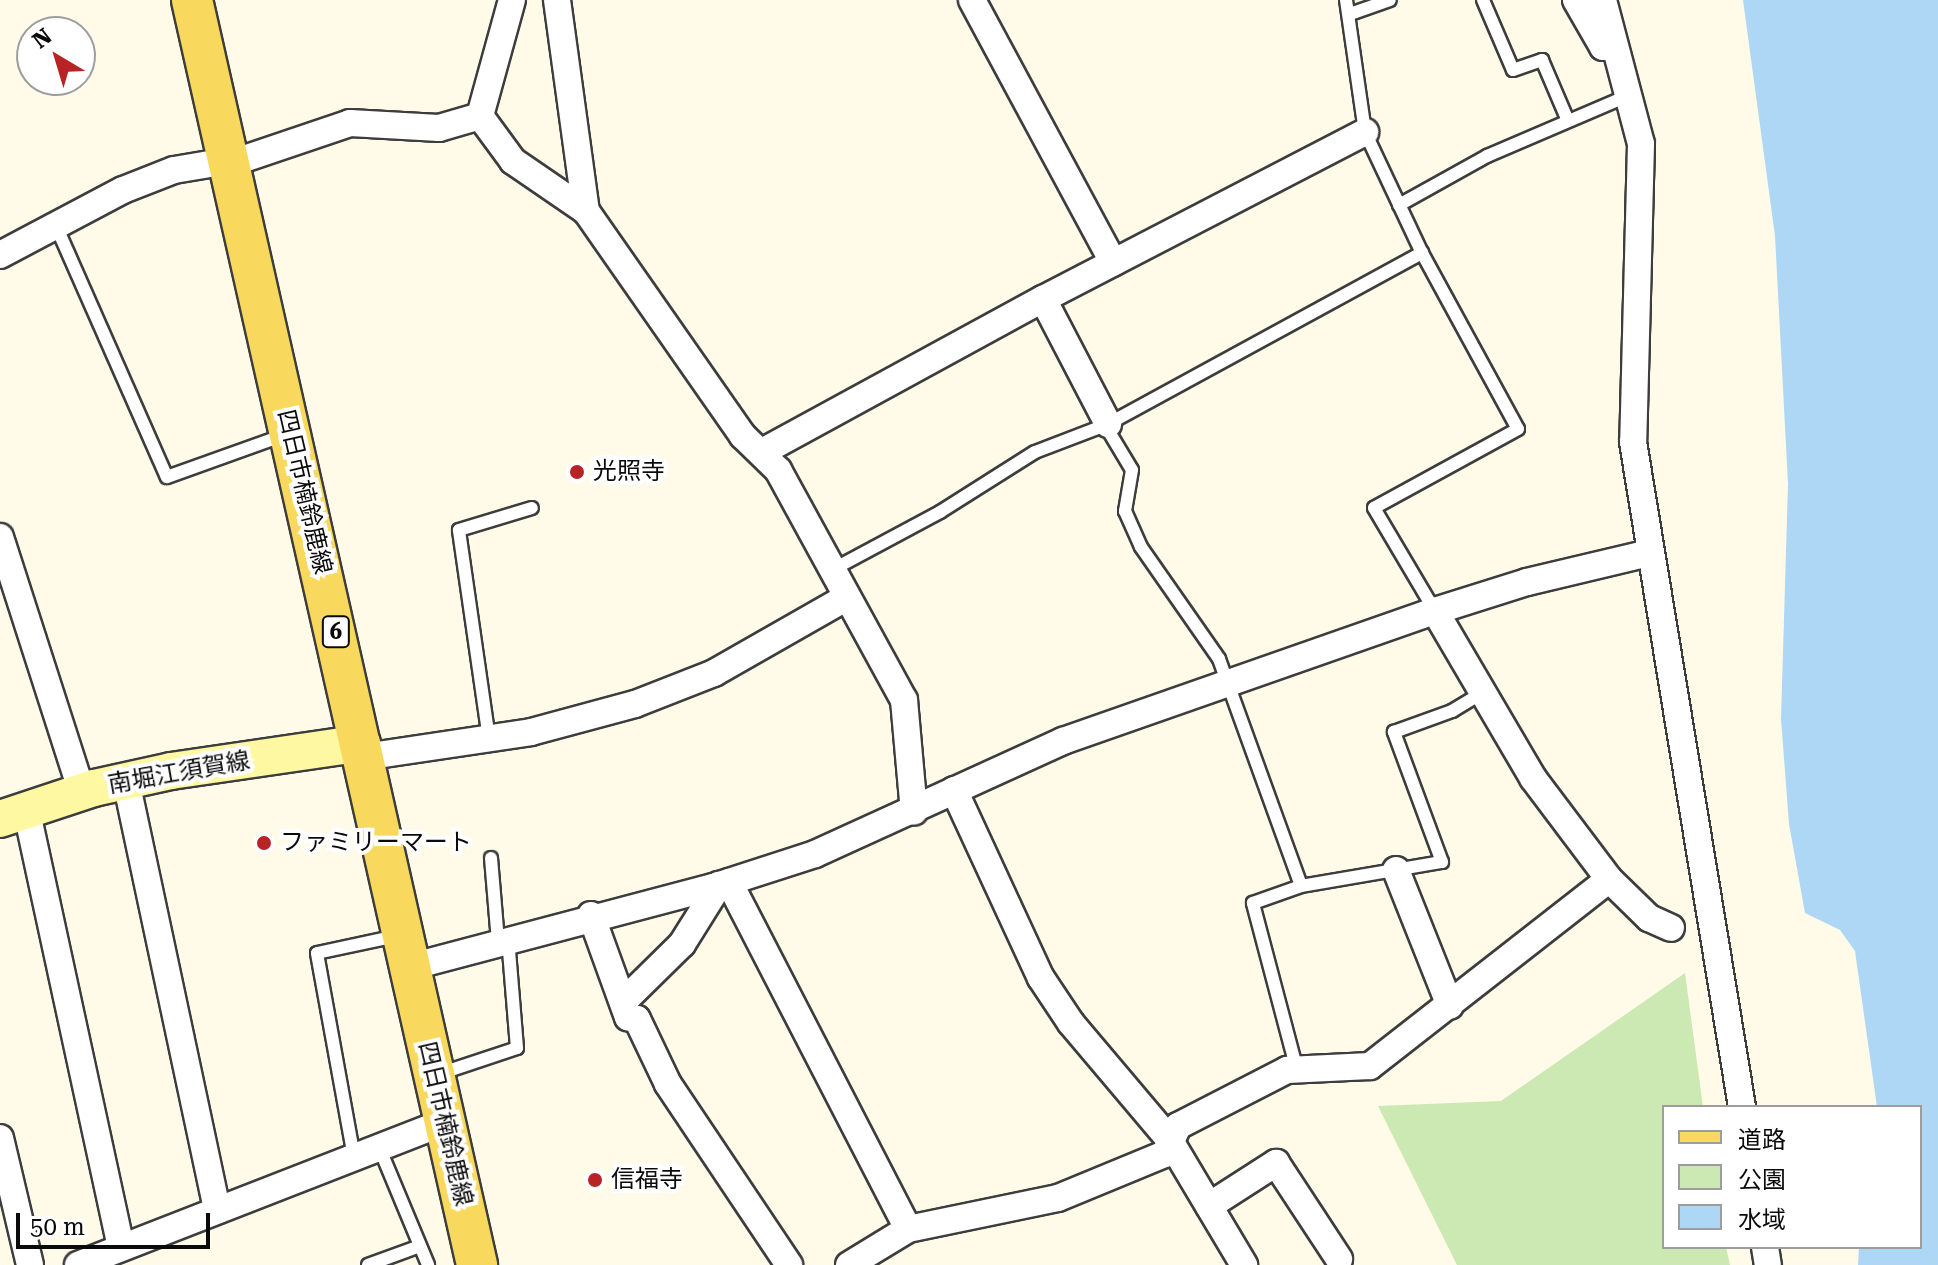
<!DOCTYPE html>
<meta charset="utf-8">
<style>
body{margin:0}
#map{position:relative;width:1938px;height:1265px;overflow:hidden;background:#fffbe8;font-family:"Roboto Serif","Noto Sans JP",serif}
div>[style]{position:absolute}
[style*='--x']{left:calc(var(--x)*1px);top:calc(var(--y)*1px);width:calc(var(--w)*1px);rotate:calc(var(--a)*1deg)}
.green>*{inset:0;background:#cce8b3}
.water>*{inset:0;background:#add7f5}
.roads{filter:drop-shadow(2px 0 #3d3d3d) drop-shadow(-2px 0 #3d3d3d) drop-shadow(0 2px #3d3d3d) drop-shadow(0 -2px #3d3d3d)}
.service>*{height:12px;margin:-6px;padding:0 6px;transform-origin:6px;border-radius:6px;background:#fff}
.minor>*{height:26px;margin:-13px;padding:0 13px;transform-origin:13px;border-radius:13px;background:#fff}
.secondary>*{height:36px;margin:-18px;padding:0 18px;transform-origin:18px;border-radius:18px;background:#fff8a3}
.primary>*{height:40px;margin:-20px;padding:0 20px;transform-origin:20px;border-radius:20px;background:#f8d95e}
.dots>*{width:22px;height:22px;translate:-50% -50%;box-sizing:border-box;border:4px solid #fff;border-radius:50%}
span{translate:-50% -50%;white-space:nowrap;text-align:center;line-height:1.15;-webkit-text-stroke:8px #fff;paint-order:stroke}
.shield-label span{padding:2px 6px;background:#fff;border:2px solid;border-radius:6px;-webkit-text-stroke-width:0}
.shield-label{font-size:22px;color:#0a0a0a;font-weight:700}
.poi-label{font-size:24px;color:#0a0a0a}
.left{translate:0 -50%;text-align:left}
.street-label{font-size:24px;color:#0a0a0a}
.legend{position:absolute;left:1662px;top:1105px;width:260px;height:144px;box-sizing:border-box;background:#fff;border:2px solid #9d9d9d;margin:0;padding:10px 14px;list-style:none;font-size:24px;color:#0a0a0a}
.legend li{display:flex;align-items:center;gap:16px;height:40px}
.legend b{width:40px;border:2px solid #9d9d9d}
.north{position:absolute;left:16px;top:16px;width:80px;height:80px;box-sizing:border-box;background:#fff;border:2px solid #9d9d9d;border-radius:50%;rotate:322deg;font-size:22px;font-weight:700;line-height:32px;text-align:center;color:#0a0a0a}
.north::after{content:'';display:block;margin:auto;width:28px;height:36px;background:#b82425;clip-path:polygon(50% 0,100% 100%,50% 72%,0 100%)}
.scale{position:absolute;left:16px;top:1213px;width:194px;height:36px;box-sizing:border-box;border:4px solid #0a0a0a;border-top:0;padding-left:10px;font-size:24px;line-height:28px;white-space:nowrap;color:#0a0a0a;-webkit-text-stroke:6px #fff;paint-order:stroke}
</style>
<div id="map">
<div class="green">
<div style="clip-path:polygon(1685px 973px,1703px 1107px,1664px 1107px,1664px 1247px,1726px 1247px,1730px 1265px,1457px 1265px,1378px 1106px,1501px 1101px)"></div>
</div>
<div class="water">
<div style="clip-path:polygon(1743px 0,1938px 0,1938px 1265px,1858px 1265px,1859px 1247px,1920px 1247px,1920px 1107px,1877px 1107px,1855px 951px,1840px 930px,1805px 913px,1789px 824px,1781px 719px,1788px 484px,1775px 236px)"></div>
</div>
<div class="roads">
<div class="service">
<div style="--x:1346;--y:0;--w:133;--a:81.8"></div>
<div style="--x:1365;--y:132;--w:134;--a:64.8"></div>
<div style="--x:1422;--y:253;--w:200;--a:61.4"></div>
<div style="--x:1518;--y:429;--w:164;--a:151.3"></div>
<div style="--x:1374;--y:508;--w:120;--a:59.4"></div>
<div style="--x:1483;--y:0;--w:76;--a:66.8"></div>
<div style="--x:1513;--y:70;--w:31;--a:-19"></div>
<div style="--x:1542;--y:60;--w:66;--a:66.9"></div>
<div style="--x:1350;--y:14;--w:42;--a:-19.3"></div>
<div style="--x:1399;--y:205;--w:101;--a:-29.1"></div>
<div style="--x:1487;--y:156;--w:155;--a:-23.2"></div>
<div style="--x:57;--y:228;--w:272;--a:66.2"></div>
<div style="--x:167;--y:477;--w:124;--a:-19.7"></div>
<div style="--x:1105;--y:425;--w:52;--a:59"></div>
<div style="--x:1132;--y:470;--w:42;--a:99.7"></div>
<div style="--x:1125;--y:511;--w:39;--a:66"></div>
<div style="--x:1141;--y:547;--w:136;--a:55.1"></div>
<div style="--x:1219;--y:659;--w:241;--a:70.1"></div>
<div style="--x:832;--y:570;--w:123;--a:-28.2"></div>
<div style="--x:940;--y:512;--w:112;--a:-32.3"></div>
<div style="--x:1035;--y:452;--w:78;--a:-21"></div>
<div style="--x:1108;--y:424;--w:358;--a:-28.6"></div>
<div style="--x:489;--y:739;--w:211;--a:-98.2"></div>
<div style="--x:459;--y:530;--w:76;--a:-16.8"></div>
<div style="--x:491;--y:858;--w:83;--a:85.2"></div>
<div style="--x:1297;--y:1070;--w:173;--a:-104.8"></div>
<div style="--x:1253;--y:903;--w:51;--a:-19.5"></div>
<div style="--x:1301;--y:886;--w:143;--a:-9.7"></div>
<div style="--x:1442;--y:862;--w:139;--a:-110.3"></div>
<div style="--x:1394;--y:732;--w:62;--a:-19.9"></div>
<div style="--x:1452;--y:711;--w:37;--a:-31"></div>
<div style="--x:439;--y:1074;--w:82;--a:-18.4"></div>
<div style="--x:517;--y:1048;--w:109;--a:-94.7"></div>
<div style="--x:379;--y:1147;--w:128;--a:67.4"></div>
<div style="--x:354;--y:1157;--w:207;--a:-100.3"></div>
<div style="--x:317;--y:953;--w:82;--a:-12"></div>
<div style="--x:368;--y:1265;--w:55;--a:-20.1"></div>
</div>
<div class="minor">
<div style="--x:557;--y:0;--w:213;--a:82.2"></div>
<div style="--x:972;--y:0;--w:298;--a:61.7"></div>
<div style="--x:1576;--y:0;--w:54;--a:60.1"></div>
<div style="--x:1603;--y:47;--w:10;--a:-11"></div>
<div style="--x:1603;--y:0;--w:149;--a:75.2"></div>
<div style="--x:1641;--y:144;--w:298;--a:91.5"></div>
<div style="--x:1633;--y:442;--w:674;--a:80.69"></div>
<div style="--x:480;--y:116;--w:56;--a:53.7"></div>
<div style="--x:513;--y:161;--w:88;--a:34.4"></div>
<div style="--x:586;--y:211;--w:274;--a:55.1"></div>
<div style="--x:743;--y:436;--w:49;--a:44.2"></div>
<div style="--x:778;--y:470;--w:262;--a:61.3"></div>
<div style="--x:904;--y:700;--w:112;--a:84.9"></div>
<div style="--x:480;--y:116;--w:120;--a:-74.6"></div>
<div style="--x:229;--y:164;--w:128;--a:-18.7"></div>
<div style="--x:350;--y:123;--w:89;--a:3.2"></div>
<div style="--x:439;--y:128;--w:43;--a:-16.3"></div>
<div style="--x:0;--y:255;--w:139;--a:-27.9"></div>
<div style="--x:123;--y:190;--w:55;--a:-21.4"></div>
<div style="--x:174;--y:170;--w:55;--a:-9.5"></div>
<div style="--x:1043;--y:299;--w:141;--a:62.5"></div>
<div style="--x:762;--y:452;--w:320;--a:-28.6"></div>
<div style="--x:1043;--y:299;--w:363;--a:-27.4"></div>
<div style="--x:0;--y:537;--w:268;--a:72.2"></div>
<div style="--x:364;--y:757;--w:169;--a:-8.5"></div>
<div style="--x:531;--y:732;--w:108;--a:-15.1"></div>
<div style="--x:635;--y:704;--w:85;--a:-21.4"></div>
<div style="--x:714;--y:673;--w:153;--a:-29.7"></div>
<div style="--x:126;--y:781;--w:439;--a:78"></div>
<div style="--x:954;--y:790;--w:207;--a:65.2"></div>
<div style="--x:1041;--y:978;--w:54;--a:56.3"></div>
<div style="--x:1071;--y:1023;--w:152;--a:49.8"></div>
<div style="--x:1169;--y:1139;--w:147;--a:59.2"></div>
<div style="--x:26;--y:808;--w:449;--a:77.8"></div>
<div style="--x:1396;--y:870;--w:146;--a:68.3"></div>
<div style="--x:1609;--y:879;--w:56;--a:44.3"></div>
<div style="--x:1649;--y:918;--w:24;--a:24"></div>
<div style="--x:729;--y:882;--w:390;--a:62.7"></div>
<div style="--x:591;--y:915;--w:109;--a:70.1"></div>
<div style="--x:628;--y:1017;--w:9;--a:13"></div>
<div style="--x:637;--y:1019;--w:72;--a:64.5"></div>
<div style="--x:668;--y:1084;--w:218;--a:56.2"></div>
<div style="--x:410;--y:967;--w:313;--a:-14.8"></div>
<div style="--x:713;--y:887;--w:107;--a:-17.9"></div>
<div style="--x:815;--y:854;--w:273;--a:-24.5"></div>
<div style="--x:1063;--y:741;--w:394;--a:-19.3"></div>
<div style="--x:1435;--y:611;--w:96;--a:-17.5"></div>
<div style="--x:1527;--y:582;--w:125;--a:-13.4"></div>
<div style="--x:623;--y:1002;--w:83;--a:-44.5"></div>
<div style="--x:682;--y:944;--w:70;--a:-57.9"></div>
<div style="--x:0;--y:1138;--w:130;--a:76.7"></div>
<div style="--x:1209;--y:1206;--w:80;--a:-32.7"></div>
<div style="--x:1276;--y:1163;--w:115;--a:56.7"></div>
<div style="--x:1765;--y:1247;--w:18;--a:81"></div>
<div style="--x:78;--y:1265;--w:392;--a:-21.3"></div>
<div style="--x:849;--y:1265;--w:69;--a:-31.4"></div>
<div style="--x:908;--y:1229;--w:153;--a:-11.7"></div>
<div style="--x:1058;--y:1198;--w:116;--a:-22.4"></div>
<div style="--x:1165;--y:1154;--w:31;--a:-65"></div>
<div style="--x:1178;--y:1126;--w:123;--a:-27.2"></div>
<div style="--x:1287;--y:1070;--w:83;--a:-2.8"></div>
<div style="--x:1370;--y:1066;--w:303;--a:-38"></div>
<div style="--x:1609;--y:879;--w:126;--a:-127"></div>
<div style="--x:1533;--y:778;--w:194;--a:-120.4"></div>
</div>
<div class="secondary">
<div style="--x:0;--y:819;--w:99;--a:-18.3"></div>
<div style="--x:94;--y:788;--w:79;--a:-12.4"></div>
<div style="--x:171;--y:771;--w:193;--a:-8.3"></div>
</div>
<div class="primary">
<div style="--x:192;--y:0;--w:1297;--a:77.3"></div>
</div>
</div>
<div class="dots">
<div style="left:577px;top:472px;background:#b82425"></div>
<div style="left:264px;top:843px;background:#b82425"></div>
<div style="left:595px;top:1180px;background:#b82425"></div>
</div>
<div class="shield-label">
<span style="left:336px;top:632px">6</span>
</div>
<div class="poi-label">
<span class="left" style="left:593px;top:472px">光照寺</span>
<span class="left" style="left:280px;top:843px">ファミリーマート</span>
<span class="left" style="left:611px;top:1180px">信福寺</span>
</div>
<div class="street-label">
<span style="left:304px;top:492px;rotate:77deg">四日市楠鈴鹿線</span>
<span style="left:179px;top:773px;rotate:-10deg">南堀江須賀線</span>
<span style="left:445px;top:1124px;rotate:77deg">四日市楠鈴鹿線</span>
</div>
<ul class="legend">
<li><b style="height:10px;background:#f8d95e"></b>道路</li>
<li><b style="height:22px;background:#cce8b3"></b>公園</li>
<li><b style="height:22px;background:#add7f5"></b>水域</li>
</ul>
<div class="north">N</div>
<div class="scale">50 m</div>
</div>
